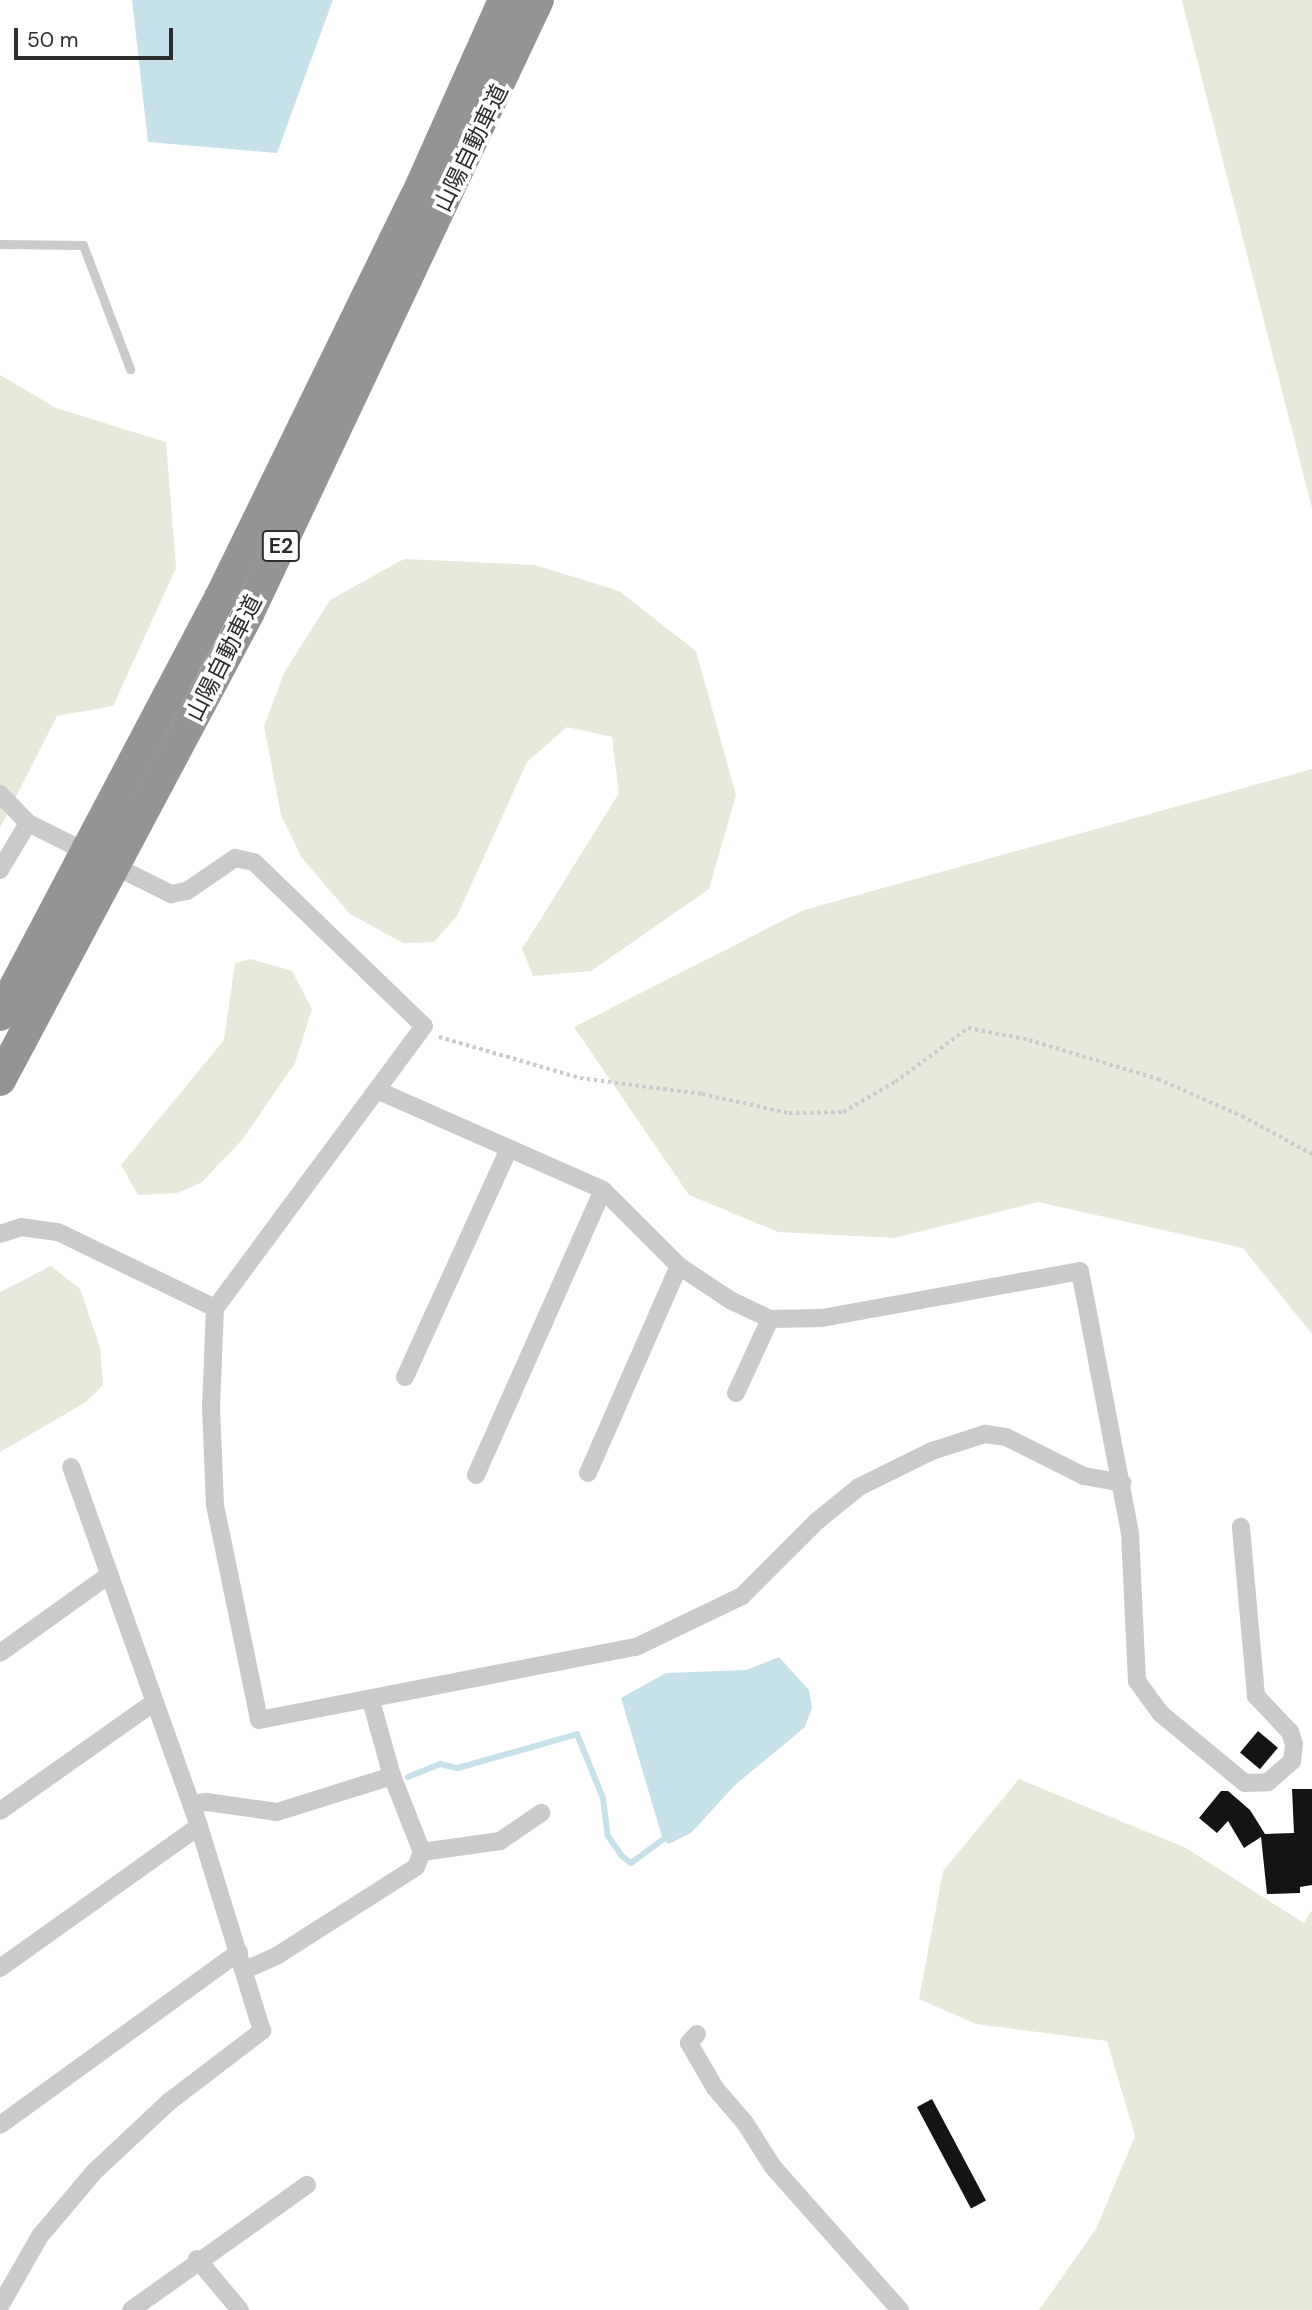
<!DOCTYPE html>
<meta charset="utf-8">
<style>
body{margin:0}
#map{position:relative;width:1312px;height:2310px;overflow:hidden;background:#fff;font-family:"DM Sans","Noto Sans JP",sans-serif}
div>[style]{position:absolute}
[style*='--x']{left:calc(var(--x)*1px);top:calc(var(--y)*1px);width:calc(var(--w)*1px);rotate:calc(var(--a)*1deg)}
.green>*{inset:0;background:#e5eada}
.water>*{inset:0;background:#c7e1ea}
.stream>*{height:6px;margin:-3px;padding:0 3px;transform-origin:3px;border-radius:3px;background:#c7e1ea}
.building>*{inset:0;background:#141414;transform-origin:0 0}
.path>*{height:3.5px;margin-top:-1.75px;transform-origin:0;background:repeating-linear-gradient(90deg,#cacaca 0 3.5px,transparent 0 7px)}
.service>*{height:9px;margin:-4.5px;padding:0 4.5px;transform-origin:4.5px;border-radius:4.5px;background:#cacaca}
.minor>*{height:18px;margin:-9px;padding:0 9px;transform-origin:9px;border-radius:9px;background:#cacaca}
.motorway>*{height:32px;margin:-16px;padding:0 16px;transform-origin:16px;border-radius:16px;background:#949494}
span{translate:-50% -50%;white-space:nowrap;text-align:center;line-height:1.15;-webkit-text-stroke:7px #fff;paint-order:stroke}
.shield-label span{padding:2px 5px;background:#fff;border:2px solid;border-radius:5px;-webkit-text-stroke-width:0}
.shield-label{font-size:21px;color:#2d2d2d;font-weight:700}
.street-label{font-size:23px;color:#2d2d2d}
.scale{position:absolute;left:14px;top:28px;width:159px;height:32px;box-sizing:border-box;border:4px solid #2d2d2d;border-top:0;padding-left:9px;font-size:21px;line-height:24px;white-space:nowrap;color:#2d2d2d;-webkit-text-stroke:5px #fff;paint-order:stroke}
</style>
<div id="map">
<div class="green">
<div style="clip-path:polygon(1181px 0,1312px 0,1312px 508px,1182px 1px)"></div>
<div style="clip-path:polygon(0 375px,56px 408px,166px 442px,176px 568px,113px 706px,57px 716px,0 828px)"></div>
<div style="clip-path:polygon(404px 559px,535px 565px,619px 591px,696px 651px,736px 795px,709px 889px,591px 971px,533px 976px,522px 949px,619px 793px,612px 737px,567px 727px,527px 762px,457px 916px,434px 942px,403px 943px,350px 914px,302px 858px,281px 815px,264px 726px,284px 673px,330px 600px)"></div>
<div style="clip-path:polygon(1312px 769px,1312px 1334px,1243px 1248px,1038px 1202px,894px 1238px,778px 1232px,689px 1195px,574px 1027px,804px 910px)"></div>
<div style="clip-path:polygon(251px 959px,292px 971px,312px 1009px,295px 1063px,242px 1140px,201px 1183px,177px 1193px,138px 1195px,121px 1165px,224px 1040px,235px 963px)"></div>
<div style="clip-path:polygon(51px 1266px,80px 1289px,100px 1347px,103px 1385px,86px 1402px,0 1452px,0 1292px)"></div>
<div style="clip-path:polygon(1019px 1779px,1186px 1848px,1304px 1923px,1312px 1910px,1312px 2310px,1039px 2310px,1096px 2229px,1135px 2136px,1107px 2041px,976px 2024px,919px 1999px,943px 1871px)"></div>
</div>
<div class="water">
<div style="clip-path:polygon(132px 0,333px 0,277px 153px,148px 142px)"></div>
<div style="clip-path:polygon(779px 1657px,809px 1690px,812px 1708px,805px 1727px,735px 1785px,691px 1833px,669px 1844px,663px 1840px,621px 1698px,666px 1673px,746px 1670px)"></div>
</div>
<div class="stream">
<div style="--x:408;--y:1777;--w:35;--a:-22"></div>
<div style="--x:440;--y:1764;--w:18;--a:13"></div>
<div style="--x:458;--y:1768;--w:124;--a:-15.9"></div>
<div style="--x:577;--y:1734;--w:69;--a:67.9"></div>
<div style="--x:603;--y:1798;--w:38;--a:83"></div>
<div style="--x:608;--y:1836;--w:24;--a:55"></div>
<div style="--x:622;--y:1856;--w:11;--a:38"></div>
<div style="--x:631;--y:1863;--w:47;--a:-36.4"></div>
</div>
<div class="building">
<div style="left:1258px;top:1731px;width:26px;height:28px;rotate:40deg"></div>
<div style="clip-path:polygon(1292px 1789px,1312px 1789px,1312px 1885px,1300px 1887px,1300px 1893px,1267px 1894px,1261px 1837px,1244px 1848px,1228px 1821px,1217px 1833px,1199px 1818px,1221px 1791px,1228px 1791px,1250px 1810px,1265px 1834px,1294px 1833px)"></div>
<div style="left:932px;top:2099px;width:115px;height:17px;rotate:62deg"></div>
</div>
<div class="path">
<div style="--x:439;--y:1037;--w:147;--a:16.2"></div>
<div style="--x:580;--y:1078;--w:123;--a:7.5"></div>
<div style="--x:702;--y:1094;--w:89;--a:12.3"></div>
<div style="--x:789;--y:1113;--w:54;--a:-1.1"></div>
<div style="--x:843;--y:1112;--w:60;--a:-30"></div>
<div style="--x:895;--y:1082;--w:91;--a:-36.5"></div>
<div style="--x:968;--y:1028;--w:62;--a:11.1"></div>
<div style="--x:1029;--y:1040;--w:135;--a:16.8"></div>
<div style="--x:1158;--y:1079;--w:92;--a:23.8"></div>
<div style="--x:1242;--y:1116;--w:80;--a:28.5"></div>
</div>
<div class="service">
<div style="--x:0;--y:244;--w:83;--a:0.7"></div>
<div style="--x:83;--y:245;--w:133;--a:69.2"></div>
</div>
<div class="minor">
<div style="--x:0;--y:794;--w:40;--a:46"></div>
<div style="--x:28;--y:823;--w:160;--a:26.4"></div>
<div style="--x:171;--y:894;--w:16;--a:-11"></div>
<div style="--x:187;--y:891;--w:58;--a:-34.5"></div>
<div style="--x:235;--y:858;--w:19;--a:12"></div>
<div style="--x:254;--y:862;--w:236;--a:44"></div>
<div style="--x:424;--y:1026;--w:351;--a:126.5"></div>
<div style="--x:215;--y:1308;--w:98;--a:92.3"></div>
<div style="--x:211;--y:1406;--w:99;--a:87.7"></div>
<div style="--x:215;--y:1505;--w:219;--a:78.4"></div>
<div style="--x:259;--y:1720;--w:384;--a:-11"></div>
<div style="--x:636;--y:1647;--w:118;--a:-25.7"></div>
<div style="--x:742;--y:1596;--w:106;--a:-45"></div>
<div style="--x:817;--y:1521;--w:54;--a:-39"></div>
<div style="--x:859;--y:1487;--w:81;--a:-26.3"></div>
<div style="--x:932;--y:1451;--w:56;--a:-17.8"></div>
<div style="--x:985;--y:1434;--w:21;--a:8"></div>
<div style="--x:1006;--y:1437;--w:87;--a:26.6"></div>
<div style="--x:1084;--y:1476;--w:39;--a:10"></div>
<div style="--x:0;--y:870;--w:55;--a:-59.2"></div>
<div style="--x:379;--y:1091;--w:245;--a:23.8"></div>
<div style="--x:603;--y:1190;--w:107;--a:45"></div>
<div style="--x:679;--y:1266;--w:61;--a:33.7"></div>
<div style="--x:730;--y:1300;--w:44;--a:25.4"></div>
<div style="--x:770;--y:1319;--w:52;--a:-1.1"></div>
<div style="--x:822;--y:1318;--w:262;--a:-10.3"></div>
<div style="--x:1080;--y:1271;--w:267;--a:79.2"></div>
<div style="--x:1130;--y:1533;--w:148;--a:87.3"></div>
<div style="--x:1137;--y:1681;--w:39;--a:54"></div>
<div style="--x:1160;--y:1713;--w:110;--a:39.5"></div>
<div style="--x:1245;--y:1783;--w:23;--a:-2"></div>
<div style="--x:1268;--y:1782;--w:32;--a:-41"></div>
<div style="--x:1292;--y:1761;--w:17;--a:-83"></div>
<div style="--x:1294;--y:1744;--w:13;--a:-108"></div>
<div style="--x:1290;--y:1732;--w:50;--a:-133.4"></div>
<div style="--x:1256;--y:1696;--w:170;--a:-95.1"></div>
<div style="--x:0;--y:1234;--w:22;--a:-18"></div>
<div style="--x:21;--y:1227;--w:37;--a:8"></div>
<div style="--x:58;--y:1232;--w:174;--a:25.8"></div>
<div style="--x:405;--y:1377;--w:251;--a:-65.5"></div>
<div style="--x:736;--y:1393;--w:81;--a:-65.3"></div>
<div style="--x:588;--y:1473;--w:226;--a:-66.3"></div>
<div style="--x:476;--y:1475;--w:312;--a:-66"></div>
<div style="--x:0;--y:1653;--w:134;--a:-35.6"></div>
<div style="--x:191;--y:1804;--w:16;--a:-7"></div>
<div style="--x:207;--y:1802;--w:71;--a:8.1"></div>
<div style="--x:277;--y:1812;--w:121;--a:-17.4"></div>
<div style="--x:392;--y:1776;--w:78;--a:-105.6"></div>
<div style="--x:0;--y:1811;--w:187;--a:-35.2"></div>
<div style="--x:422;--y:1852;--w:79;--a:-8"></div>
<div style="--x:500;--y:1841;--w:50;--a:-34.3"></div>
<div style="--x:0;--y:1968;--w:244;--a:-35.5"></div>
<div style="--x:245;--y:1970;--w:36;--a:-24"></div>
<div style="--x:278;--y:1955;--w:164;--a:-32.5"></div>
<div style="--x:416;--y:1867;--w:16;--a:-68"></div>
<div style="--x:422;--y:1852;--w:82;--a:-111.5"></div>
<div style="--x:697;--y:2034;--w:12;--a:132"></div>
<div style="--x:689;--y:2043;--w:52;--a:60"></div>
<div style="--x:715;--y:2088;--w:46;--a:49.4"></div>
<div style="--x:745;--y:2123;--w:52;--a:57.5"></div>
<div style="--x:773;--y:2167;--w:191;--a:48.4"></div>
<div style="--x:0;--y:2125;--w:295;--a:-35.9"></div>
<div style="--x:197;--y:2259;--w:67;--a:49.9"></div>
<div style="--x:0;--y:2306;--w:81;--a:-60.3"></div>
<div style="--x:40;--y:2236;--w:84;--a:-49.8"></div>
<div style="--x:94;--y:2172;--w:104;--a:-43.1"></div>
<div style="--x:170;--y:2101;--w:116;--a:-37.3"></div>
<div style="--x:262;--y:2031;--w:214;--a:-107.1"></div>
<div style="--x:199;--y:1826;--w:381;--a:-109.6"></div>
<div style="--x:131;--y:2310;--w:216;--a:-35.4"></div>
</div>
<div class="motorway">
<div style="--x:0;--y:1015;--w:471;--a:-62.2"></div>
<div style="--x:220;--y:598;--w:446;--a:-64"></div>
<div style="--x:416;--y:197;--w:216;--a:-65.9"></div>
<div style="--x:0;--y:1080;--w:528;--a:-61.98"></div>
<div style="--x:248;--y:614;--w:679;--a:-64.72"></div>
</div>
<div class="shield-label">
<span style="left:281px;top:546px">E2</span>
</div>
<div class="street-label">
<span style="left:471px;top:148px;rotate:-64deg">山陽自動車道</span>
<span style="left:224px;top:658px;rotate:-63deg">山陽自動車道</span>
</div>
<div class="scale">50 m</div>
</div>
